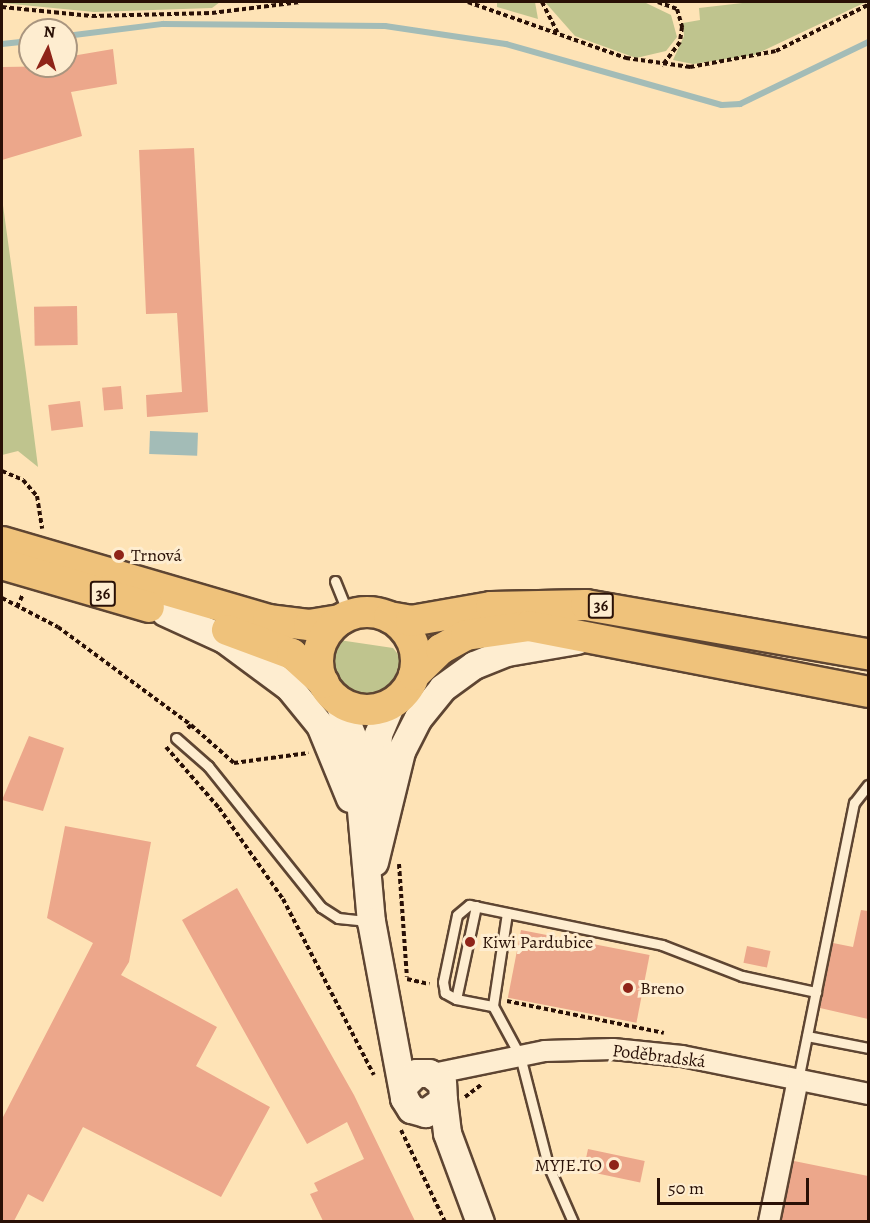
<!DOCTYPE html>
<meta charset="utf-8">
<style>
body{margin:0}
#map{position:relative;width:870px;height:1223px;overflow:hidden;background:#fee3b6;font-family:Alegreya,serif}
div>[style]{position:absolute}
[style*='--x']{left:calc(var(--x)*1px);top:calc(var(--y)*1px);width:calc(var(--w)*1px);rotate:calc(var(--a)*1deg)}
.green>*{inset:0;background:#bfc48e}
.water>*{inset:0;background:#a3bcb7;transform-origin:0 0}
.stream>*{height:6px;margin:-3px;padding:0 3px;transform-origin:3px;border-radius:3px;background:#a3bcb7}
.building>*{inset:0;background:#eca78b;transform-origin:0 0}
.path>*{height:4px;margin-top:-2px;transform-origin:0;background:repeating-linear-gradient(90deg,#291006 0 4.5px,transparent 0 7.5px)}
.roads{filter:drop-shadow(2px 0 #5e4532) drop-shadow(-2px 0 #5e4532) drop-shadow(0 2px #5e4532) drop-shadow(0 -2px #5e4532)}
.lane>*{height:9px;margin:-4.5px;padding:0 4.5px;transform-origin:4.5px;border-radius:4.5px;background:#feedd0}
.street>*{height:20px;margin:-10px;padding:0 10px;transform-origin:10px;border-radius:10px;background:#feedd0}
.secondary>*{height:27px;margin:-13.5px;padding:0 13.5px;transform-origin:13.5px;border-radius:13.5px;background:#feedd0}
.primary>*{height:30px;margin:-15px;padding:0 15px;transform-origin:15px;border-radius:15px;background:#efc27b}
.primary>.ring{margin:-15px;padding:0;box-sizing:content-box;background:none;border:30px solid #efc27b;border-radius:50%}
.dots>*{width:16px;height:16px;translate:-50% -50%;box-sizing:border-box;border:3px solid #feedd0;border-radius:50%}
span{translate:-50% -50%;white-space:nowrap;text-align:center;line-height:1.15;-webkit-text-stroke:6px #feedd0;paint-order:stroke}
.shield-label span{padding:2px 4px;background:#feedd0;border:2px solid;border-radius:4px;-webkit-text-stroke-width:0}
.shield-label{font-size:16px;color:#291006;font-weight:700}
.poi-label{font-size:18px;color:#291006}
.left{translate:0 -50%;text-align:left}
.right{translate:-100% -50%;text-align:right}
.street-label{font-size:18px;color:#291006}
.frame{position:absolute;inset:0;border:3px solid #291006;pointer-events:none}
.north{position:absolute;left:18px;top:18px;width:60px;height:60px;box-sizing:border-box;background:#feedd0;border:2px solid #a9957f;border-radius:50%;rotate:5deg;font-size:16px;font-weight:700;line-height:24px;text-align:center;color:#291006}
.north::after{content:'';display:block;margin:auto;width:21px;height:27px;background:#8f2418;clip-path:polygon(50% 0,100% 100%,50% 72%,0 100%)}
.scale{position:absolute;left:657px;top:1178px;width:152px;height:27px;box-sizing:border-box;border:3px solid #291006;border-top:0;padding-left:8px;font-size:18px;line-height:21px;white-space:nowrap;color:#291006;-webkit-text-stroke:4px #feedd0;paint-order:stroke}
</style>
<div id="map">
<div class="green">
<div style="clip-path:polygon(220px 2px,212px 8px,94px 12px,2px 3px)"></div>
<div style="clip-path:polygon(497px 2px,535px 2px,538px 19px,497px 7px)"></div>
<div style="clip-path:polygon(545px 2px,644px 2px,671px 15px,677px 37px,666px 51px,636px 58px,575px 36px)"></div>
<div style="clip-path:polygon(751px 2px,866px 2px,754px 55px,693px 64px,673px 60px,684px 36px,683px 23px,700px 20px,699px 8px)"></div>
<div style="clip-path:polygon(2px 198px,26px 373px,38px 467px,18px 451px,2px 455px)"></div>
<div style="clip-path:polygon(339px 640px,393px 648px,401px 658px,393px 684px,368px 696px,344px 687px,332px 664px)"></div>
</div>
<div class="water">
<div style="left:150px;top:431px;width:48px;height:23px;rotate:2deg"></div>
</div>
<div class="stream">
<div style="--x:66;--y:36;--w:98;--a:-7.1"></div>
<div style="--x:163;--y:24;--w:222;--a:0.5"></div>
<div style="--x:385;--y:26;--w:122;--a:8.5"></div>
<div style="--x:506;--y:44;--w:224;--a:15.8"></div>
<div style="--x:722;--y:105;--w:18;--a:-3"></div>
<div style="--x:740;--y:104;--w:142;--a:-25.8"></div>
<div style="--x:2;--y:44;--w:28;--a:-6"></div>
</div>
<div class="building">
<div style="clip-path:polygon(113px 49px,117px 84px,71px 92px,82px 136px,2px 160px,2px 67px,66px 66px,66px 57px)"></div>
<div style="clip-path:polygon(194px 148px,208px 412px,147px 417px,146px 395px,182px 392px,177px 313px,146px 314px,139px 150px)"></div>
<div style="left:77px;top:306px;width:39px;height:43px;rotate:89deg"></div>
<div style="left:121px;top:386px;width:23px;height:19px;rotate:85deg"></div>
<div style="left:80px;top:401px;width:26px;height:32px;rotate:83deg"></div>
<div style="clip-path:polygon(29px 736px,64px 748px,43px 811px,2px 800px)"></div>
<div style="clip-path:polygon(65px 826px,151px 842px,129px 962px,121px 975px,217px 1027px,196px 1066px,270px 1107px,221px 1197px,83px 1127px,43px 1202px,28px 1194px,14px 1221px,2px 1221px,2px 1119px,93px 943px,47px 918px)"></div>
<div style="clip-path:polygon(237px 888px,354px 1095px,415px 1221px,323px 1221px,310px 1194px,318px 1191px,314px 1183px,364px 1159px,347px 1122px,307px 1144px,182px 920px)"></div>
<div style="clip-path:polygon(861px 910px,868px 911px,868px 1019px,820px 1008px,833px 943px,853px 947px)"></div>
<div style="left:521px;top:930px;width:131px;height:69px;rotate:11deg"></div>
<div style="left:747px;top:946px;width:24px;height:17px;rotate:12deg"></div>
<div style="left:588px;top:1149px;width:58px;height:22px;rotate:12deg"></div>
<div style="clip-path:polygon(794px 1161px,868px 1176px,868px 1221px,781px 1221px)"></div>
</div>
<div class="path">
<div style="--x:468;--y:2;--w:168;--a:19.5"></div>
<div style="--x:626;--y:58;--w:65;--a:8"></div>
<div style="--x:690;--y:67;--w:87;--a:-10.5"></div>
<div style="--x:776;--y:51;--w:103;--a:-26.6"></div>
<div style="--x:542;--y:2;--w:34;--a:63"></div>
<div style="--x:658;--y:2;--w:20;--a:20"></div>
<div style="--x:677;--y:9;--w:19;--a:74"></div>
<div style="--x:682;--y:27;--w:15;--a:98"></div>
<div style="--x:680;--y:42;--w:30;--a:127"></div>
<div style="--x:2;--y:7;--w:90;--a:5.7"></div>
<div style="--x:92;--y:16;--w:120;--a:-1.4"></div>
<div style="--x:212;--y:13;--w:89;--a:-7.1"></div>
<div style="--x:2;--y:471;--w:23;--a:23"></div>
<div style="--x:23;--y:480;--w:21;--a:49"></div>
<div style="--x:37;--y:496;--w:33;--a:81"></div>
<div style="--x:2;--y:598;--w:63;--a:27.4"></div>
<div style="--x:58;--y:627;--w:165;--a:36.4"></div>
<div style="--x:191;--y:725;--w:7;--a:135"></div>
<div style="--x:17;--y:607;--w:14;--a:-65"></div>
<div style="--x:191;--y:725;--w:57;--a:41.5"></div>
<div style="--x:234;--y:763;--w:75;--a:-7.7"></div>
<div style="--x:166;--y:747;--w:81;--a:49"></div>
<div style="--x:219;--y:808;--w:111;--a:54.9"></div>
<div style="--x:283;--y:899;--w:198;--a:62.7"></div>
<div style="--x:399;--y:864;--w:113;--a:86"></div>
<div style="--x:407;--y:979;--w:23;--a:13"></div>
<div style="--x:507;--y:1001;--w:160;--a:11.5"></div>
<div style="--x:465;--y:1097;--w:20;--a:-37"></div>
<div style="--x:401;--y:1130;--w:102;--a:64.4"></div>
</div>
<div class="roads">
<div class="lane">
<div style="--x:335;--y:581;--w:37;--a:68"></div>
<div style="--x:176;--y:738;--w:43;--a:41.2"></div>
<div style="--x:208;--y:766;--w:181;--a:51.3"></div>
<div style="--x:321;--y:907;--w:20;--a:33"></div>
<div style="--x:338;--y:918;--w:30;--a:6"></div>
<div style="--x:476;--y:906;--w:95;--a:102.1"></div>
<div style="--x:456;--y:999;--w:38;--a:11"></div>
<div style="--x:507;--y:913;--w:94;--a:98.6"></div>
<div style="--x:493;--y:1006;--w:57;--a:61.6"></div>
<div style="--x:520;--y:1056;--w:113;--a:75.6"></div>
<div style="--x:548;--y:1165;--w:62;--a:66.3"></div>
<div style="--x:456;--y:999;--w:13;--a:-151"></div>
<div style="--x:445;--y:993;--w:11;--a:-100"></div>
<div style="--x:443;--y:982;--w:68;--a:-78.2"></div>
<div style="--x:457;--y:915;--w:16;--a:-40"></div>
<div style="--x:469;--y:905;--w:197;--a:11.7"></div>
<div style="--x:662;--y:945;--w:86;--a:21.2"></div>
<div style="--x:742;--y:976;--w:76;--a:12.2"></div>
<div style="--x:807;--y:1036;--w:62;--a:11.1"></div>
<div style="--x:798;--y:1080;--w:283;--a:-78.6"></div>
<div style="--x:854;--y:803;--w:23;--a:-52"></div>
</div>
<div class="street">
<div style="--x:433;--y:1074;--w:114;--a:-11.6"></div>
<div style="--x:545;--y:1051;--w:68;--a:-1.7"></div>
<div style="--x:613;--y:1049;--w:69;--a:5.8"></div>
<div style="--x:682;--y:1056;--w:190;--a:11.5"></div>
<div style="--x:769;--y:1222;--w:145;--a:-78.5"></div>
</div>
<div class="secondary">
<div style="--x:165;--y:612;--w:65;--a:24.6"></div>
<div style="--x:224;--y:639;--w:81;--a:36.4"></div>
<div style="--x:289;--y:687;--w:49;--a:50.8"></div>
<div style="--x:320;--y:725;--w:79;--a:67.7"></div>
<div style="--x:337;--y:699;--w:48;--a:67.8"></div>
<div style="--x:355;--y:743;--w:179;--a:84.9"></div>
<div style="--x:371;--y:921;--w:180;--a:79.4"></div>
<div style="--x:404;--y:1098;--w:13;--a:58"></div>
<div style="--x:411;--y:1109;--w:15;--a:16"></div>
<div style="--x:425;--y:1113;--w:22;--a:-36"></div>
<div style="--x:443;--y:1100;--w:17;--a:-93"></div>
<div style="--x:442;--y:1083;--w:16;--a:-142"></div>
<div style="--x:429;--y:1073;--w:13;--a:180"></div>
<div style="--x:416;--y:1073;--w:17;--a:135"></div>
<div style="--x:374;--y:796;--w:62;--a:-86.3"></div>
<div style="--x:378;--y:734;--w:34;--a:-67"></div>
<div style="--x:374;--y:862;--w:114;--a:-76.3"></div>
<div style="--x:401;--y:751;--w:37;--a:-63"></div>
<div style="--x:418;--y:718;--w:38;--a:-51"></div>
<div style="--x:442;--y:688;--w:39;--a:-36"></div>
<div style="--x:474;--y:665;--w:35;--a:-22"></div>
<div style="--x:507;--y:652;--w:71;--a:-9.7"></div>
<div style="--x:443;--y:1100;--w:33;--a:83"></div>
<div style="--x:447;--y:1133;--w:95;--a:69.7"></div>
</div>
<div class="primary">
<div style="--x:2;--y:542;--w:277;--a:16.3"></div>
<div style="--x:268;--y:620;--w:41;--a:7"></div>
<div style="--x:309;--y:625;--w:31;--a:-9"></div>
<div style="--x:2;--y:564;--w:153;--a:16.3"></div>
<div class="ring" style="left:318px;top:612px;width:68px;height:68px"></div>
<div style="--x:389;--y:617;--w:22;--a:10"></div>
<div style="--x:411;--y:621;--w:81;--a:-9.9"></div>
<div style="--x:491;--y:607;--w:95;--a:-1.2"></div>
<div style="--x:586;--y:605;--w:286;--a:9.9"></div>
<div style="--x:227;--y:630;--w:69;--a:20.3"></div>
<div style="--x:292;--y:654;--w:43;--a:42.2"></div>
<div style="--x:414;--y:675;--w:37;--a:-44"></div>
<div style="--x:441;--y:649;--w:29;--a:-29"></div>
<div style="--x:466;--y:635;--w:64;--a:-8.1"></div>
<div style="--x:529;--y:626;--w:345;--a:11"></div>
</div>
</div>
<div class="dots">
<div style="left:119px;top:555px;background:#8f2418"></div>
<div style="left:470px;top:942px;background:#8f2418"></div>
<div style="left:628px;top:988px;background:#8f2418"></div>
<div style="left:614px;top:1165px;background:#8f2418"></div>
</div>
<div class="shield-label">
<span style="left:103px;top:594px">36</span>
<span style="left:601px;top:606px">36</span>
</div>
<div class="poi-label">
<span class="left" style="left:131px;top:555px">Trnová</span>
<span class="left" style="left:482px;top:942px">Kiwi Pardubice</span>
<span class="left" style="left:640px;top:988px">Breno</span>
<span class="right" style="left:602px;top:1165px">MYJE.TO</span>
</div>
<div class="street-label">
<span style="left:659px;top:1056px;rotate:7deg">Poděbradská</span>
</div>
<div class="frame"></div>
<div class="north">N</div>
<div class="scale">50 m</div>
</div>
